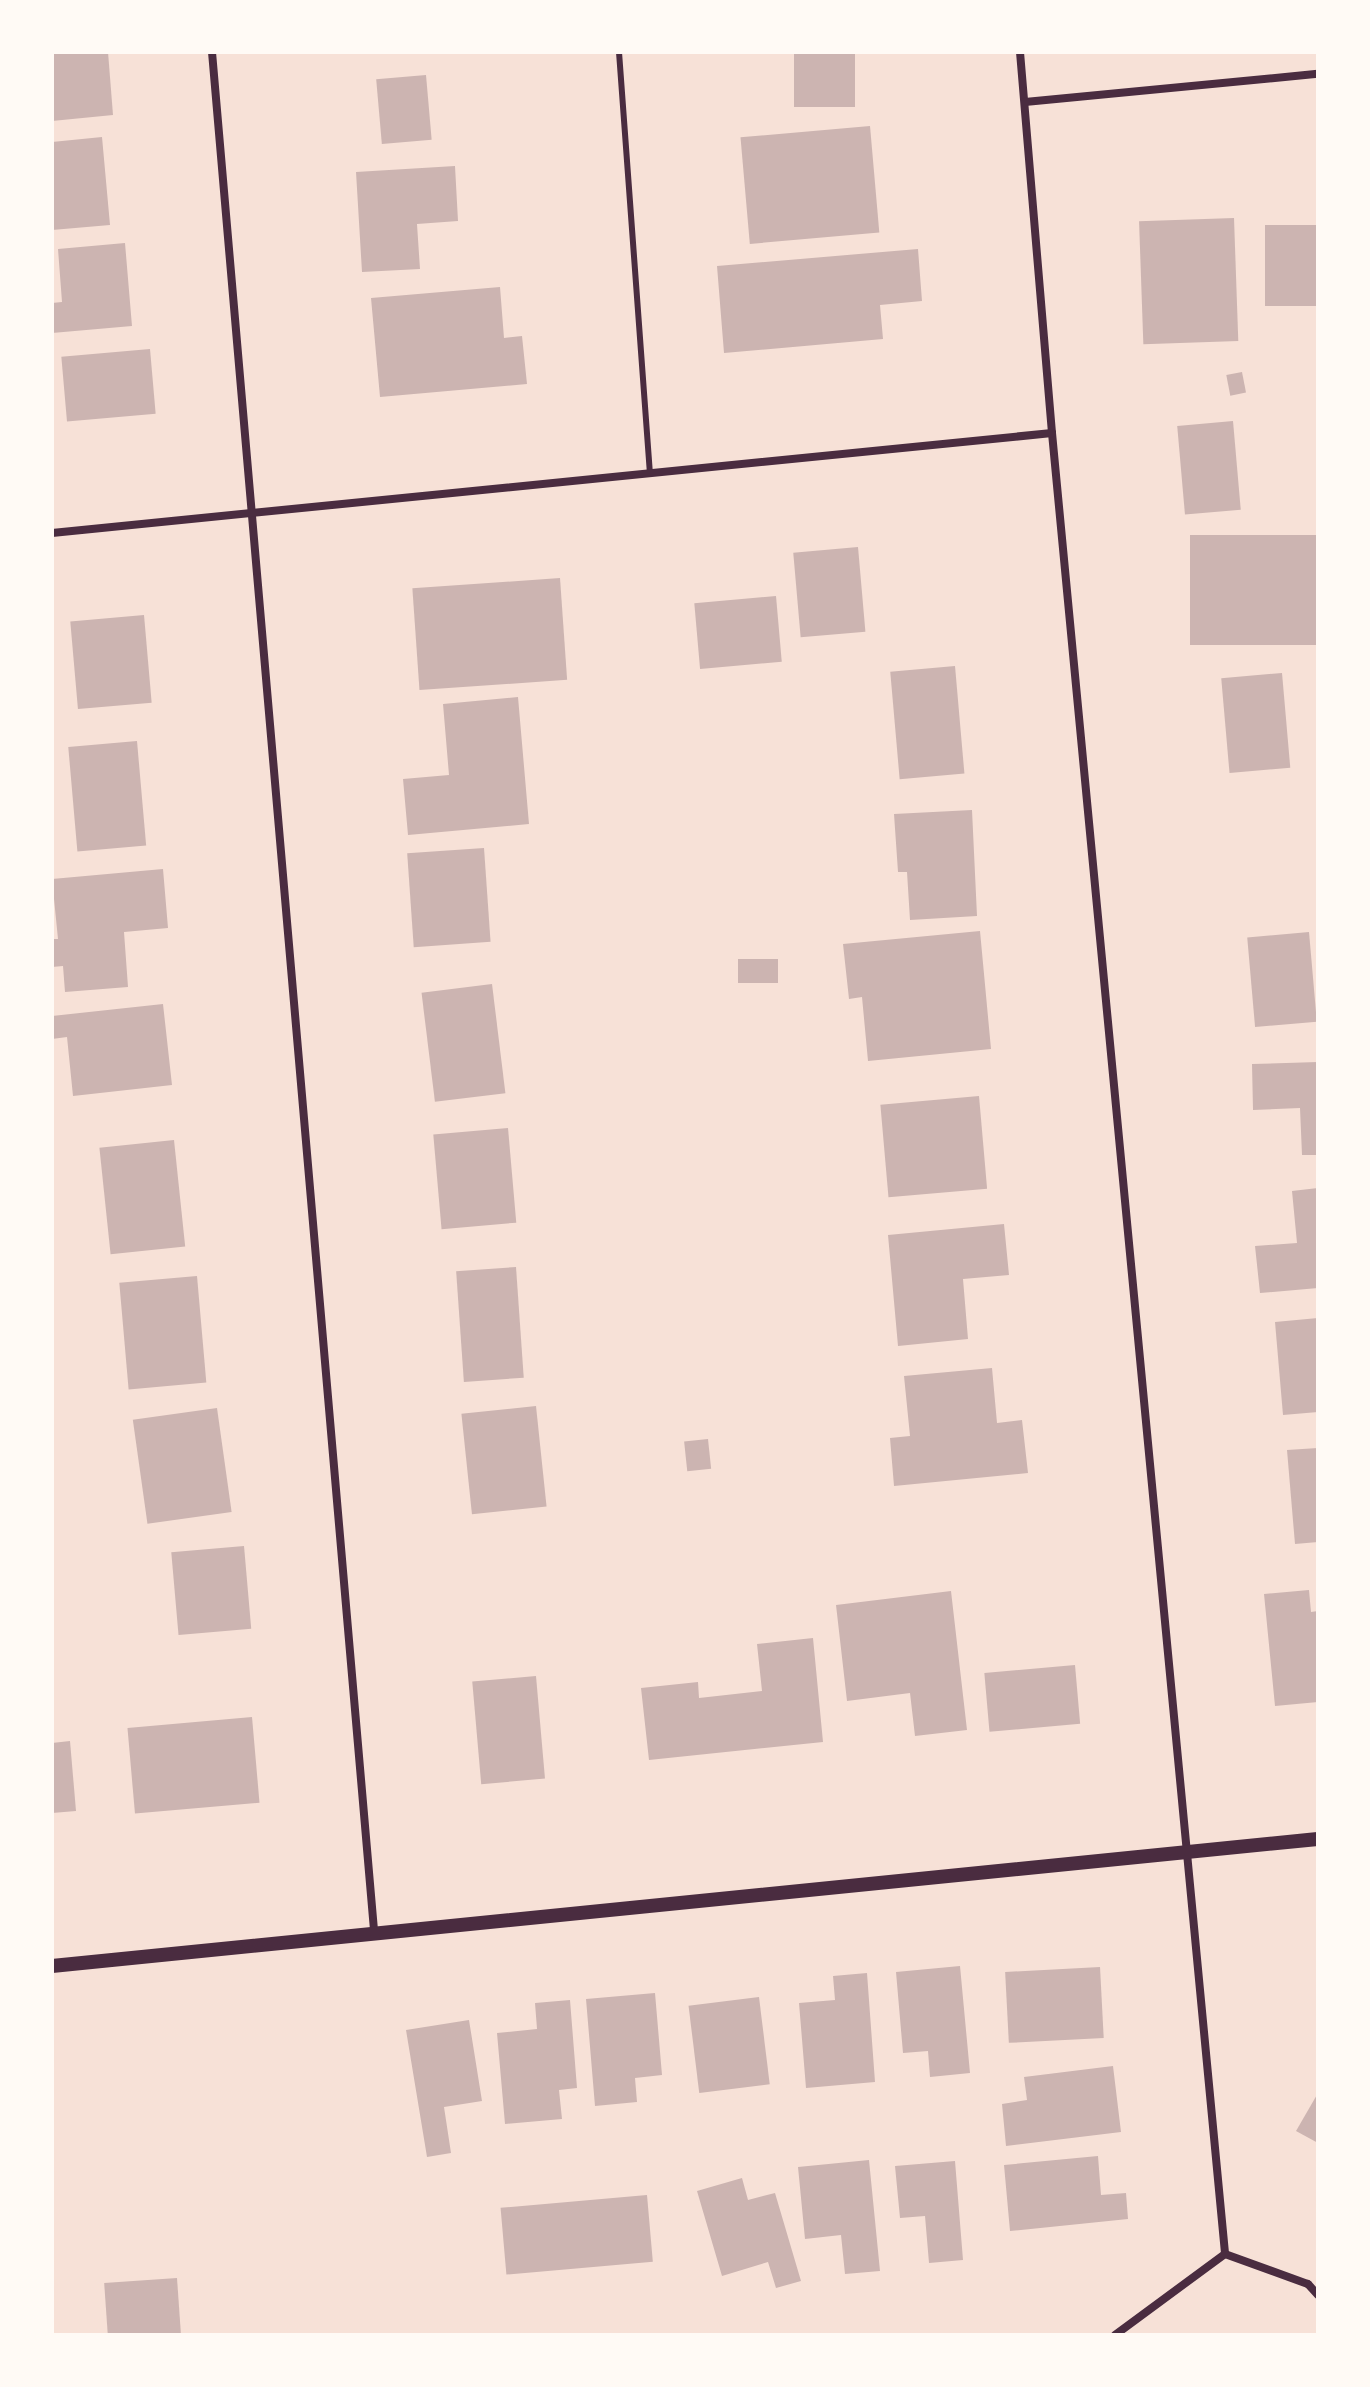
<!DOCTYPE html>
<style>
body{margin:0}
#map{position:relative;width:1370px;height:2387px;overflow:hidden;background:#f7e1d7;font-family:Commissioner,sans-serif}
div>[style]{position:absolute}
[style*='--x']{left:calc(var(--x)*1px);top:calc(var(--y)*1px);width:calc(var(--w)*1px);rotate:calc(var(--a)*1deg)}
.building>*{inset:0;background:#ccb4b1;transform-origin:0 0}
.service>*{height:6px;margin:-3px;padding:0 3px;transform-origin:3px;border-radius:3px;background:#4a2c40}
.minor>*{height:8px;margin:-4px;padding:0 4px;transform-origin:4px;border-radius:4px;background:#4a2c40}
.tertiary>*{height:14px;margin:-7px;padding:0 7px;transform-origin:7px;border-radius:7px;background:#4a2c40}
span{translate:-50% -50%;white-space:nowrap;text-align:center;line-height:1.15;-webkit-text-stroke:7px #fffaf5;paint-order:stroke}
.frame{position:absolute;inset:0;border:54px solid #fffaf5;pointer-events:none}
</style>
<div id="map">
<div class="building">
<div style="clip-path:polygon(52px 52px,108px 52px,113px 115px,52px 121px)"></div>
<div style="left:794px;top:52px;width:61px;height:55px"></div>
<div style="left:426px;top:75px;width:65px;height:50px;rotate:85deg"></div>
<div style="left:870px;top:126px;width:107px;height:130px;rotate:85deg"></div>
<div style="clip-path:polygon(102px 137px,110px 225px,52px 230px,52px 142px)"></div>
<div style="clip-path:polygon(455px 166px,458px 221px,417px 224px,420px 269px,362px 272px,356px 172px)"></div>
<div style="left:1234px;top:218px;width:123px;height:95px;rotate:88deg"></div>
<div style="left:1318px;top:225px;width:81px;height:53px;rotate:90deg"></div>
<div style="clip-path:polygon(125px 243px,132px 326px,52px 333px,52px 303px,62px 302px,58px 249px)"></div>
<div style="clip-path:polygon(918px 249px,922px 301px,880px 305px,883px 339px,724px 353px,717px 266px)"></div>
<div style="clip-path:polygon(500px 287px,504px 338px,522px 336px,527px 384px,380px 397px,371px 298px)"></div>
<div style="left:150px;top:349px;width:65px;height:89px;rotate:85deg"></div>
<div style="left:1242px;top:372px;width:21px;height:16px;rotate:79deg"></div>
<div style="left:1233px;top:421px;width:89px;height:56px;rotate:85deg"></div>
<div style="left:1318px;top:535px;width:110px;height:128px;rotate:90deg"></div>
<div style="left:858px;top:547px;width:85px;height:65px;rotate:85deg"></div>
<div style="left:560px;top:578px;width:102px;height:148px;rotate:86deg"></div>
<div style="left:776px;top:596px;width:66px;height:82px;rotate:85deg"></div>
<div style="left:144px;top:615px;width:88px;height:74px;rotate:85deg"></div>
<div style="left:955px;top:666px;width:108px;height:65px;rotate:85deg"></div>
<div style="left:1282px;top:673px;width:95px;height:61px;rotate:85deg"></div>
<div style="clip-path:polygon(518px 697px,529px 824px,408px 835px,403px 779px,449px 775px,443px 704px)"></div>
<div style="left:137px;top:741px;width:105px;height:69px;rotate:85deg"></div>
<div style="clip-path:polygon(972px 810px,977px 916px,910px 920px,907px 872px,898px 872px,894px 814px)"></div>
<div style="left:484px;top:848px;width:94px;height:77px;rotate:86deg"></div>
<div style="clip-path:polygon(163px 869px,168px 928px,124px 932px,128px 987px,65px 992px,63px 966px,52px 967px,52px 939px,58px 939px,52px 879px)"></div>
<div style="clip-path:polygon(980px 931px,991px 1049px,868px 1061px,862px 997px,849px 999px,843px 944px)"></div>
<div style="left:1309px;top:932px;width:90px;height:62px;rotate:85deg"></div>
<div style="left:738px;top:959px;width:40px;height:24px"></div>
<div style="left:492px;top:984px;width:110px;height:71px;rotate:83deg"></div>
<div style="clip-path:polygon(163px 1004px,172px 1085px,73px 1096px,67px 1037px,52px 1039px,52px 1016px)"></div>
<div style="clip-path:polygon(1318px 1062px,1318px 1155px,1302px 1155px,1300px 1108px,1253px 1110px,1252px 1064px)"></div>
<div style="left:979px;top:1096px;width:93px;height:99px;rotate:85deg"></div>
<div style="left:508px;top:1128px;width:95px;height:75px;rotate:85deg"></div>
<div style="left:174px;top:1140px;width:107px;height:75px;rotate:84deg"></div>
<div style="clip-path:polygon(1318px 1188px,1318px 1288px,1260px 1293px,1255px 1246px,1297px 1243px,1292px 1191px)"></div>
<div style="clip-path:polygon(1004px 1224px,1009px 1275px,963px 1279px,968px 1339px,898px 1346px,888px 1235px)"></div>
<div style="left:516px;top:1267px;width:111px;height:60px;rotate:86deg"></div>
<div style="left:197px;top:1276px;width:107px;height:78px;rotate:85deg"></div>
<div style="clip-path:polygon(1318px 1318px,1318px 1412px,1283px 1415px,1275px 1322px)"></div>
<div style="clip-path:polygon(992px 1368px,997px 1423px,1022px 1420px,1028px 1473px,894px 1486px,890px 1438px,910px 1436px,904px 1376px)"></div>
<div style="left:536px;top:1406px;width:101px;height:75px;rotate:84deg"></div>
<div style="left:217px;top:1408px;width:105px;height:85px;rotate:82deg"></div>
<div style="left:708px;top:1439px;width:30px;height:24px;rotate:84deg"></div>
<div style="clip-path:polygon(1318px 1448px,1318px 1542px,1295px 1544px,1287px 1450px)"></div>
<div style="left:244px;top:1546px;width:83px;height:73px;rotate:85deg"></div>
<div style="clip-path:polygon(1309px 1590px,1311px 1612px,1318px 1611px,1318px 1702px,1275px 1706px,1264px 1594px)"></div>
<div style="clip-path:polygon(951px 1591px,967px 1730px,915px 1736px,910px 1693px,847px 1701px,836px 1605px)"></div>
<div style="clip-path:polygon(813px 1638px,823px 1742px,649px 1760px,641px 1688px,698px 1682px,699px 1698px,762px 1691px,757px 1644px)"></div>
<div style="left:1075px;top:1665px;width:59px;height:91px;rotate:85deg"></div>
<div style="left:536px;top:1676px;width:103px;height:64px;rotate:85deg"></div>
<div style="left:252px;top:1717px;width:86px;height:125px;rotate:85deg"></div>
<div style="clip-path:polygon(70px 1741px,76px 1811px,52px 1813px,52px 1743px)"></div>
<div style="clip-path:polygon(960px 1966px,970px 2073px,930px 2077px,928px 2051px,903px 2053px,896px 1972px)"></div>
<div style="left:1100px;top:1967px;width:71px;height:95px;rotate:87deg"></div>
<div style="clip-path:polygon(867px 1973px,875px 2082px,806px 2088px,799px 2003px,835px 2000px,833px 1976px)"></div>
<div style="clip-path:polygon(655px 1993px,662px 2075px,635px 2078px,637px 2102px,595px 2106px,586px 1999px)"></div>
<div style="left:759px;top:1997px;width:88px;height:71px;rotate:83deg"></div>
<div style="clip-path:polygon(570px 2000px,577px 2088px,559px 2090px,562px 2119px,505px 2124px,497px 2033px,537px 2029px,535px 2003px)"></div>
<div style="clip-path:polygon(469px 2020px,482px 2101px,444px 2107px,451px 2153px,427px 2157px,406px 2030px)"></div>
<div style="clip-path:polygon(1113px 2066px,1121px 2132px,1006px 2146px,1002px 2104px,1027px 2100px,1024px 2077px)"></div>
<div style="clip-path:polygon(1318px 2093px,1318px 2143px,1296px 2131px)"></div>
<div style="clip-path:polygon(1098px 2156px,1101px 2195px,1126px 2193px,1128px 2219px,1010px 2231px,1004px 2165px)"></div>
<div style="clip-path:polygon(869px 2160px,880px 2271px,845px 2274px,841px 2235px,805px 2239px,798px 2167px)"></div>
<div style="clip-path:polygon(955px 2161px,963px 2260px,929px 2263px,925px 2216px,900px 2218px,895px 2166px)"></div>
<div style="clip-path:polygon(742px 2178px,748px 2200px,775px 2193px,801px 2281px,776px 2288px,768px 2262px,722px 2276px,697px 2191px)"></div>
<div style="left:647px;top:2195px;width:67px;height:147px;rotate:85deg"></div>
<div style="left:177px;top:2278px;width:57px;height:73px;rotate:86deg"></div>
</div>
<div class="service">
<div style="--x:619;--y:52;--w:422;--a:85.8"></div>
</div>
<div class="minor">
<div style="--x:212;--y:52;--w:1887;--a:85.07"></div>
<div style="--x:1020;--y:52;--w:382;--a:85.2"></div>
<div style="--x:1052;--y:433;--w:1829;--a:84.57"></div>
<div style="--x:1025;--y:102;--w:294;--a:-5.5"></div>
<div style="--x:52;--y:533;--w:1005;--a:-5.71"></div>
<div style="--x:1225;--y:2254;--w:88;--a:19.9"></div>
<div style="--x:1308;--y:2284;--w:15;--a:48"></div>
<div style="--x:1115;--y:2335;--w:137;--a:-36.4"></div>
</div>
<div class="tertiary">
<div style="--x:52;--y:1966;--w:1272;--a:-5.73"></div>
</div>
<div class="frame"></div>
</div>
